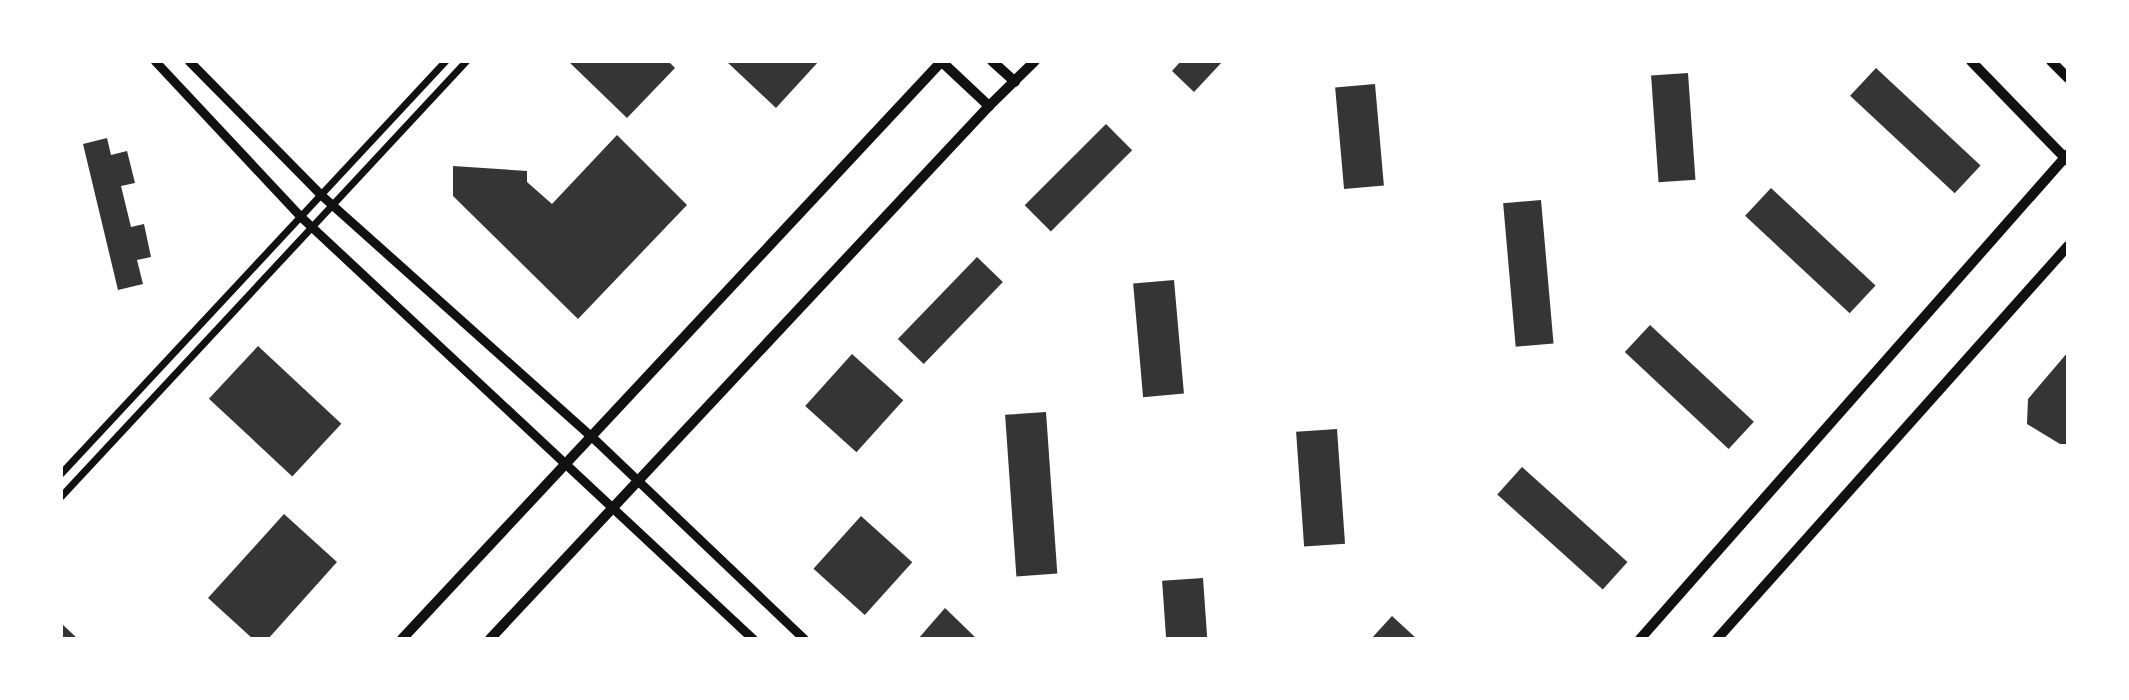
<!DOCTYPE html>
<style>
body{margin:0}
#map{position:relative;width:2129px;height:700px;overflow:hidden;background:#fff;font-family:Poppins,sans-serif}
div>[style]{position:absolute}
[style*='--x']{left:calc(var(--x)*1px);top:calc(var(--y)*1px);width:calc(var(--w)*1px);rotate:calc(var(--a)*1deg)}
.building>*{inset:0;background:#353535;transform-origin:0 0}
.minor>*{height:7px;margin:-3.5px;padding:0 3.5px;transform-origin:3.5px;border-radius:3.5px;background:#111}
.tertiary>*{height:9px;margin:-4.5px;padding:0 4.5px;transform-origin:4.5px;border-radius:4.5px;background:#111}
.secondary>*{height:10px;margin:-5px;padding:0 5px;transform-origin:5px;border-radius:5px;background:#111}
.primary>*{height:10px;margin:-5px;padding:0 5px;transform-origin:5px;border-radius:5px;background:#111}
span{translate:-50% -50%;white-space:nowrap;text-align:center;line-height:1.15;-webkit-text-stroke:6px #fff;paint-order:stroke}
.frame{position:absolute;inset:0;border:63px solid #fff;pointer-events:none}
</style>
<div id="map">
<div class="building">
<div style="clip-path:polygon(568px 61px,668px 61px,675px 68px,627px 118px)"></div>
<div style="clip-path:polygon(726px 61px,819px 61px,776px 108px)"></div>
<div style="clip-path:polygon(1181px 61px,1223px 61px,1194px 92px,1172px 71px)"></div>
<div style="left:1876px;top:68px;width:143px;height:38px;rotate:43deg"></div>
<div style="left:1688px;top:73px;width:107px;height:37px;rotate:86deg"></div>
<div style="left:1375px;top:84px;width:102px;height:40px;rotate:85deg"></div>
<div style="left:1106px;top:124px;width:37px;height:115px;rotate:45deg"></div>
<div style="clip-path:polygon(617px 135px,687px 205px,578px 319px,453px 196px,453px 166px,527px 171px,527px 182px,552px 204px)"></div>
<div style="clip-path:polygon(107px 138px,111px 155px,127px 151px,135px 183px,121px 186px,131px 227px,144px 224px,151px 257px,137px 260px,143px 284px,118px 290px,83px 144px)"></div>
<div style="left:1771px;top:188px;width:143px;height:38px;rotate:43deg"></div>
<div style="left:1541px;top:200px;width:144px;height:38px;rotate:85deg"></div>
<div style="left:977px;top:257px;width:36px;height:114px;rotate:44deg"></div>
<div style="left:1174px;top:280px;width:114px;height:41px;rotate:85deg"></div>
<div style="left:1650px;top:325px;width:142px;height:37px;rotate:43deg"></div>
<div style="left:258px;top:346px;width:114px;height:72px;rotate:43deg"></div>
<div style="clip-path:polygon(2068px 352px,2068px 444px,2060px 444px,2027px 424px,2028px 399px)"></div>
<div style="left:852px;top:354px;width:69px;height:70px;rotate:42deg"></div>
<div style="left:1046px;top:412px;width:162px;height:41px;rotate:86deg"></div>
<div style="left:1337px;top:429px;width:115px;height:41px;rotate:86deg"></div>
<div style="left:1522px;top:467px;width:142px;height:37px;rotate:42deg"></div>
<div style="clip-path:polygon(284px 514px,337px 562px,268px 639px,253px 639px,208px 598px)"></div>
<div style="left:861px;top:516px;width:69px;height:71px;rotate:42deg"></div>
<div style="left:1203px;top:578px;width:61px;height:41px;rotate:86deg"></div>
<div style="clip-path:polygon(945px 608px,977px 639px,918px 639px)"></div>
<div style="clip-path:polygon(1392px 616px,1417px 639px,1371px 639px)"></div>
<div style="clip-path:polygon(61px 623px,78px 639px,61px 639px)"></div>
</div>
<div class="minor">
<div style="--x:61;--y:473;--w:563;--a:-47.01"></div>
<div style="--x:61;--y:496;--w:594;--a:-47.05"></div>
</div>
<div class="tertiary">
<div style="--x:155;--y:61;--w:212;--a:46.9"></div>
<div style="--x:300;--y:216;--w:620;--a:43.04"></div>
<div style="--x:189;--y:61;--w:187;--a:45.4"></div>
<div style="--x:320;--y:194;--w:363;--a:41.8"></div>
<div style="--x:591;--y:436;--w:294;--a:43.6"></div>
</div>
<div class="secondary">
<div style="--x:941;--y:61;--w:66;--a:43.2"></div>
<div style="--x:992;--y:61;--w:31;--a:42"></div>
<div style="--x:1640;--y:639;--w:647;--a:-48.57"></div>
<div style="--x:1717;--y:639;--w:527;--a:-48.23"></div>
</div>
<div class="primary">
<div style="--x:1971;--y:61;--w:139;--a:45.9"></div>
<div style="--x:2051;--y:61;--w:24;--a:45"></div>
<div style="--x:402;--y:639;--w:791;--a:-46.95"></div>
<div style="--x:490;--y:639;--w:730;--a:-46.89"></div>
<div style="--x:989;--y:106;--w:64;--a:-44.4"></div>
</div>
<div class="frame"></div>
</div>
